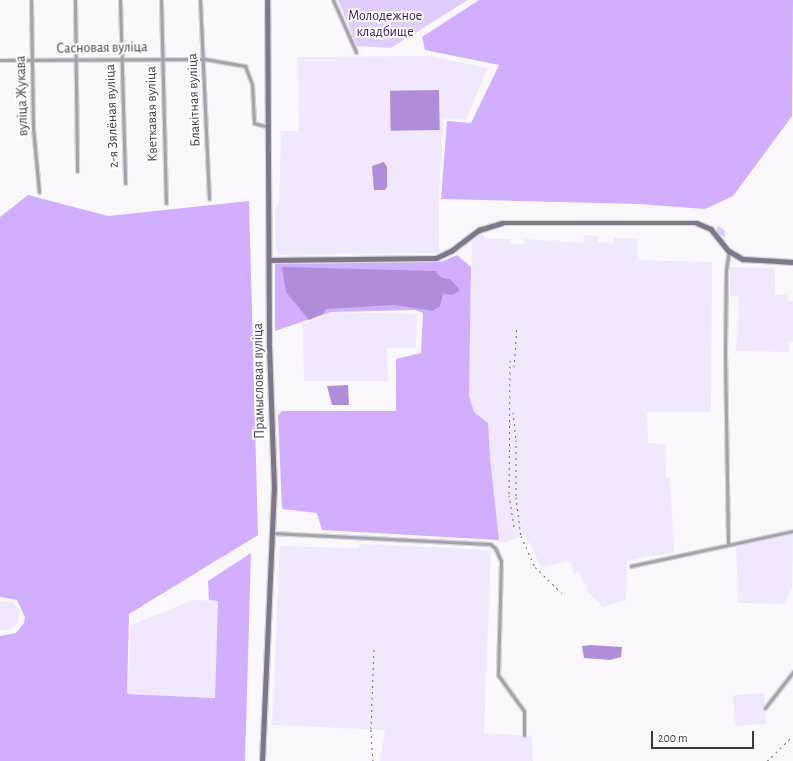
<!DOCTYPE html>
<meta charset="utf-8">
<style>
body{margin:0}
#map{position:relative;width:793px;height:761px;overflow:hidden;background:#faf8fd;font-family:"Alegreya Sans",sans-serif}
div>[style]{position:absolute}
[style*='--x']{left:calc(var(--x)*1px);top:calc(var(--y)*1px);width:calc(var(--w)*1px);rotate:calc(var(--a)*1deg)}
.built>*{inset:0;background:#f1e8fe;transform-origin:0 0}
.green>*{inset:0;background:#e1cdfb}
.forest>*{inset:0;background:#d2affe}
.water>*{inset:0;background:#b08dd9;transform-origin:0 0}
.roads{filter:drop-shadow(1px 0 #d8d5db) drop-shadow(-1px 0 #d8d5db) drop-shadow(0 1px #d8d5db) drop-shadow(0 -1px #d8d5db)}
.street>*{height:3px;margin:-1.5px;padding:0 1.5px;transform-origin:1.5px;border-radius:1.5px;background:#a6a1ad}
.secondary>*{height:4.5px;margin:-2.25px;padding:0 2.25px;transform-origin:2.25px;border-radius:2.25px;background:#7f7789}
.rail>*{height:1px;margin-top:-0.5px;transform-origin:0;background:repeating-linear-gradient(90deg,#6f6a74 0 2px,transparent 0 6px)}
span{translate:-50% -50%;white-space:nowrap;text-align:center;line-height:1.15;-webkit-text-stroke:4px #fff;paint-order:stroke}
.park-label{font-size:14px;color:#44106b}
.street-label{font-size:14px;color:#3c3742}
.scale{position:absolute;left:651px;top:731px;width:103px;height:18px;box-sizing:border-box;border:2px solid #3c3742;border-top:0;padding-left:5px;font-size:12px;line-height:14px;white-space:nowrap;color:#3c3742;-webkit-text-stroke:3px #fff;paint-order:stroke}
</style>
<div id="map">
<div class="built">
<div style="clip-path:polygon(430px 56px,488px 68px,466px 120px,444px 118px,439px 191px,439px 253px,279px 255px,276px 250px,275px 211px,279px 202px,281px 131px,299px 131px,297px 57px)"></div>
<div style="clip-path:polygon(481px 234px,489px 239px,510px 239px,511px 244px,524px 244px,524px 239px,583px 243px,584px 235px,599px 236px,598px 242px,613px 243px,614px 238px,638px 239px,638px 260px,712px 262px,711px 412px,647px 412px,648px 443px,665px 444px,666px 477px,670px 478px,674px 552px,627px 561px,626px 600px,603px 607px,587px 591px,579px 572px,574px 574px,570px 561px,541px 567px,525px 535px,503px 543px,496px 541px,494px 537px,468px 395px,472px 242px)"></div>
<div style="clip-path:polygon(730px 267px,775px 268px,775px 295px,787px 295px,788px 301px,793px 301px,793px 342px,789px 343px,789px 352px,736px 351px,739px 296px,730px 296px)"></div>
<div style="clip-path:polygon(331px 312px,417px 314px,416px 348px,387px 348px,388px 381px,304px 381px,303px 324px)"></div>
<div style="clip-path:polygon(793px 534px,792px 587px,785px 604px,738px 603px,736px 544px)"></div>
<div style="clip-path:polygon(360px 544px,491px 550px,484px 733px,532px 736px,533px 761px,380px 761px,385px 730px,272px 725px,280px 546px,358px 548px)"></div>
<div style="clip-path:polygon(193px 600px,218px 601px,215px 698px,127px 694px,131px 625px)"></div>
<div style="clip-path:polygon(0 601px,12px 602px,19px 609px,18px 624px,10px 630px,0 630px)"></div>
<div style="left:764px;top:693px;width:31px;height:31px;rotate:86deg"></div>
</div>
<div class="green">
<div style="clip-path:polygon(338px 0,468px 0,391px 48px,357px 46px)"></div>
<div style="clip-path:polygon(718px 225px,725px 231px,725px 238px,716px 231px)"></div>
</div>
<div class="forest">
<div style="clip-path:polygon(479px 0,793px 0,792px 116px,733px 196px,705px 209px,638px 204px,441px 199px,447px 121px,471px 123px,499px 65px,425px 50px,422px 37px)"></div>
<div style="clip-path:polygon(28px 195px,108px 216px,249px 201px,258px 535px,129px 614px,127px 694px,215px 698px,218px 601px,209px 600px,208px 581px,251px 553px,245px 761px,0 761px,0 636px,16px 633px,24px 623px,25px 617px,17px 600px,0 597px,0 217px)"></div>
<div style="clip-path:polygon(457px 255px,471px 267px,469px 396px,474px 412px,488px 423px,490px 458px,499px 540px,322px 530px,317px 513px,282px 509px,278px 415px,282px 411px,396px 411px,396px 359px,421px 353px,423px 313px,415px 310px,331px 312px,275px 331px,275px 262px,441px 262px)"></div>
</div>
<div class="water">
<div style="left:439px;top:90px;width:40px;height:49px;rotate:89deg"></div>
<div style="clip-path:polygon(384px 162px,387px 167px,387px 187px,385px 190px,374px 190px,372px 166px)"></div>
<div style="clip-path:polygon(282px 267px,435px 271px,442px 278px,450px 279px,460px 290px,453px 295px,443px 294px,440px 306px,433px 311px,394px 305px,326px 309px,323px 314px,309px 320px,286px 292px)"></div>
<div style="clip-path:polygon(348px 385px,349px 405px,332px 405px,327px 386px)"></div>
<div style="clip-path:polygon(591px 645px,622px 647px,621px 657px,610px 660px,584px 658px,582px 646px)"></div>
</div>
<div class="roads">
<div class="street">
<div style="--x:31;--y:0;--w:128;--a:89.1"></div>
<div style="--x:33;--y:128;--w:64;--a:84.6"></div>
<div style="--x:75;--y:0;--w:171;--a:89.3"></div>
<div style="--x:120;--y:0;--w:183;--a:88.4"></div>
<div style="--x:161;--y:0;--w:203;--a:88.6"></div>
<div style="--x:200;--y:0;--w:199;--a:87.4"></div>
<div style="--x:333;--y:0;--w:57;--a:66.1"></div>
<div style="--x:0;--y:60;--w:205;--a:-0.3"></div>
<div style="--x:205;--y:59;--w:41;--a:9.9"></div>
<div style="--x:245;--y:66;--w:19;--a:69"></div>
<div style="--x:252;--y:84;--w:39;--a:87"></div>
<div style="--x:254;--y:123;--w:15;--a:16"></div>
<div style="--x:272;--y:533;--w:218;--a:2.9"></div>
<div style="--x:490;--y:544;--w:6;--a:39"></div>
<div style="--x:495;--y:548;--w:14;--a:65"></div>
<div style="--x:501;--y:561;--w:114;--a:91.5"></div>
<div style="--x:498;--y:675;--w:44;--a:54.2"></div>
<div style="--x:524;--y:711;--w:24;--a:90"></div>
<div style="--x:728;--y:543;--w:191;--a:-90.9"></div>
<div style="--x:725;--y:352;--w:82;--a:-89.3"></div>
<div style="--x:726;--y:270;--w:19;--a:-81"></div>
<div style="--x:631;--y:566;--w:166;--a:-12.2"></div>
<div style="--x:765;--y:708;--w:46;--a:-52.1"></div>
</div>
<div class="secondary">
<div style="--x:269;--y:260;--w:167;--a:-0.7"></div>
<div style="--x:436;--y:258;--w:17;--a:-25"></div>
<div style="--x:451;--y:251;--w:35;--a:-37"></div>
<div style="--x:479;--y:230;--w:24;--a:-17"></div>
<div style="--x:502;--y:223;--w:195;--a:0"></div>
<div style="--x:697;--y:223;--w:15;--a:23"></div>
<div style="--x:711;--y:229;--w:28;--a:51"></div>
<div style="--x:729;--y:251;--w:16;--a:30"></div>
<div style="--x:743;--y:259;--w:50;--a:3.4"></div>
<div style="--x:262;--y:761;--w:272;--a:-87.5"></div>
<div style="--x:274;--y:489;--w:141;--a:-92"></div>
<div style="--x:269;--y:348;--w:348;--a:-90.3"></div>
</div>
</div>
<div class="rail">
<div style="--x:510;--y:360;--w:135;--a:90.4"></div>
<div style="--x:509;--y:495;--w:33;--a:81"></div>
<div style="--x:514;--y:367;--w:39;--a:-86"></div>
<div style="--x:513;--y:412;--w:28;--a:84"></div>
<div style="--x:516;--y:440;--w:57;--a:90"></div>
<div style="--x:516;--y:497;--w:39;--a:83"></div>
<div style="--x:521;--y:536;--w:34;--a:66"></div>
<div style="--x:535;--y:567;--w:37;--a:44"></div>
<div style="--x:373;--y:761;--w:32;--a:-94"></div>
<div style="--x:371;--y:729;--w:80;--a:-87.9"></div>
<div style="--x:767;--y:761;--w:36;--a:-44"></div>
</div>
<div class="park-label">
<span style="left:385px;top:24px">Молодежное<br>кладбище</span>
</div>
<div class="street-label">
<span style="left:102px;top:48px;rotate:-1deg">Сасновая вуліца</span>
<span style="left:22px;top:96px;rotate:-92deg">вуліца Жукава</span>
<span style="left:194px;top:100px;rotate:-92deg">Блакітная вуліца</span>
<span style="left:152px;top:114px;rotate:-91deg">Кветкавая вуліца</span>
<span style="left:112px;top:116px;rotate:-92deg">2-я Зялёная вуліца</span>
<span style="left:259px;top:381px;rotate:-91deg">Прамысловая вуліца</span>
</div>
<div class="scale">200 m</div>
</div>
